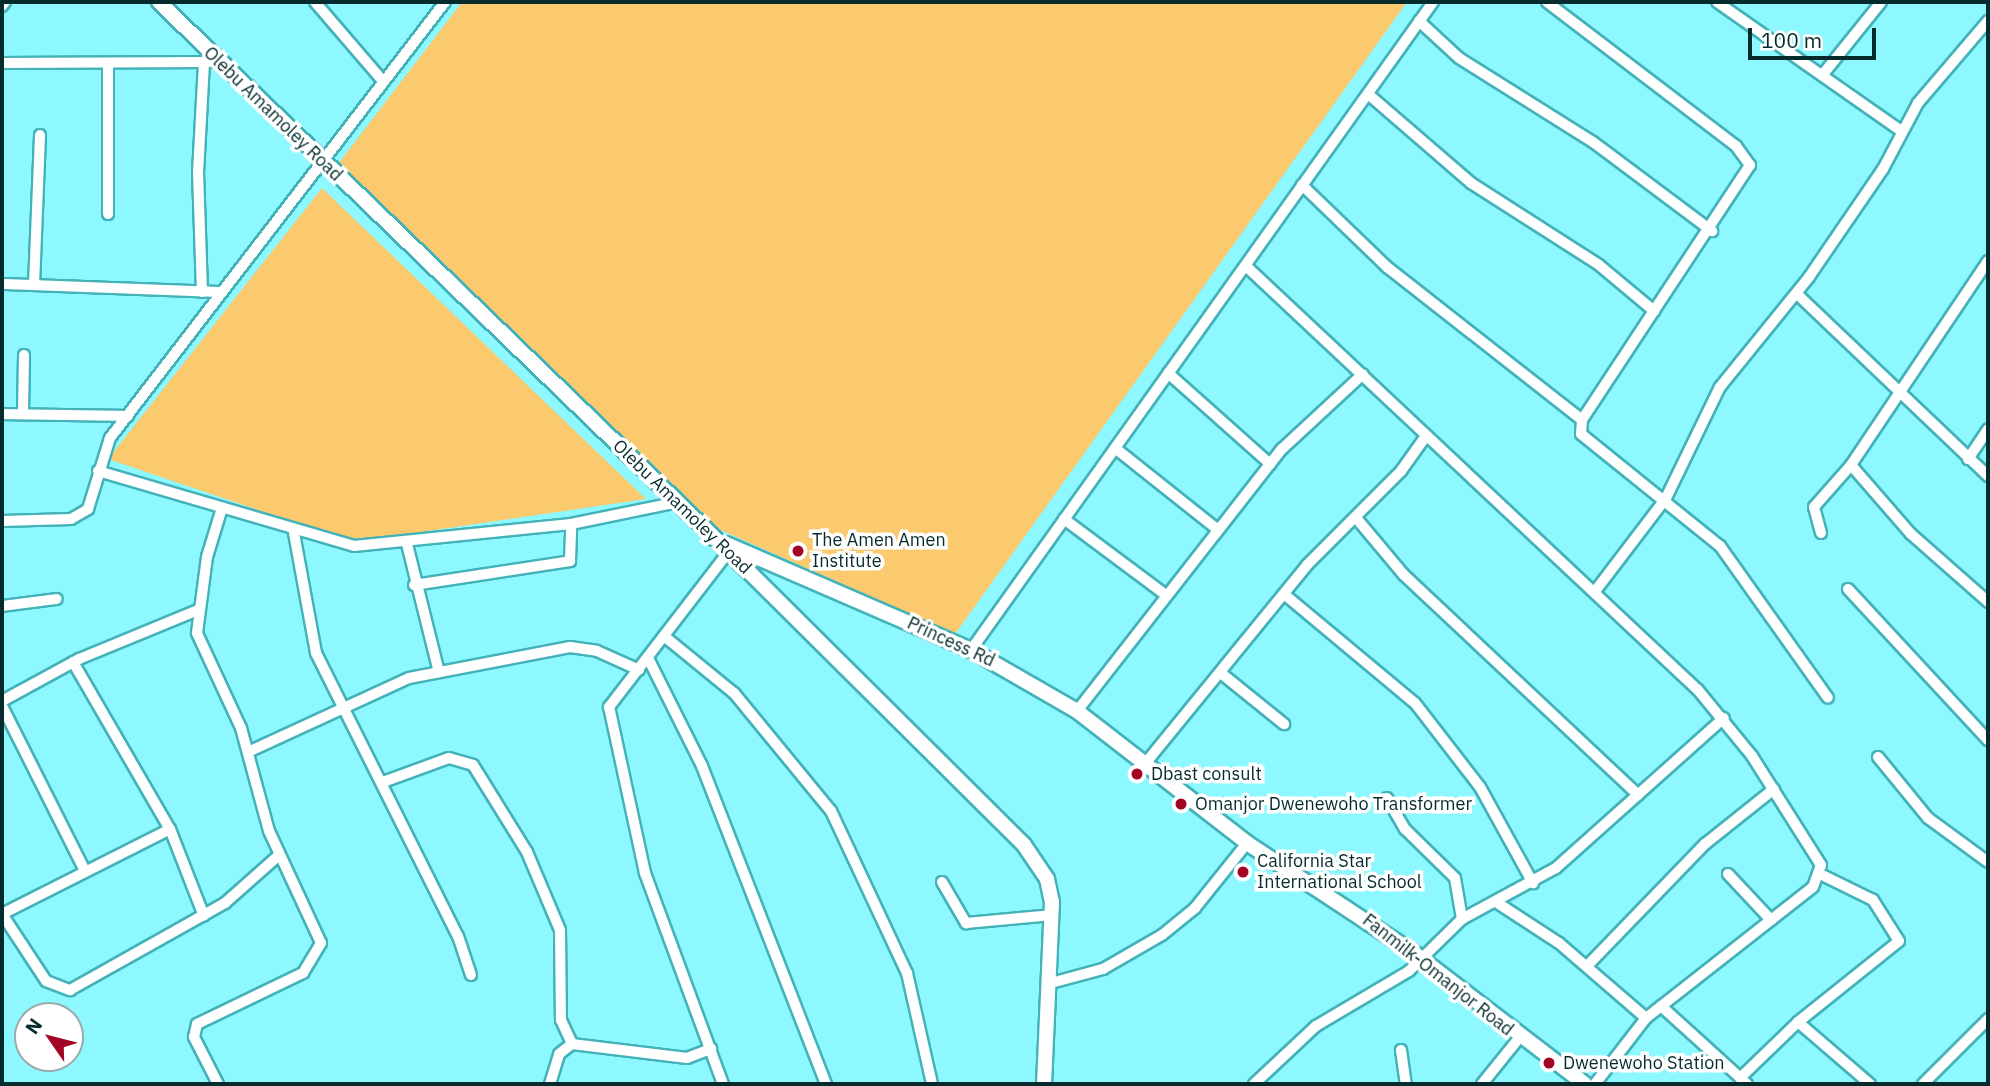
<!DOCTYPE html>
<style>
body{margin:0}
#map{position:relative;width:1990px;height:1086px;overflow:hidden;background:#8df8ff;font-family:"IBM Plex Sans",sans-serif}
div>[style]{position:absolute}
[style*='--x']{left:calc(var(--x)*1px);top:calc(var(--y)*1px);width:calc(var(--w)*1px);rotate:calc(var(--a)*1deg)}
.green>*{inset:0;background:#fbc96e}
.roads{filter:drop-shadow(2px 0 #43b2b9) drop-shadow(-2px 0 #43b2b9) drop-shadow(0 2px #43b2b9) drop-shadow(0 -2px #43b2b9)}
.street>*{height:10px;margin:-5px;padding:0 5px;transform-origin:5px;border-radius:5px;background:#fff}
.secondary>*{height:14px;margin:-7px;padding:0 7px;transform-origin:7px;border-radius:7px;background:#fff}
.dots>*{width:19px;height:19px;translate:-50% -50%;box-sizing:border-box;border:4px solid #fff;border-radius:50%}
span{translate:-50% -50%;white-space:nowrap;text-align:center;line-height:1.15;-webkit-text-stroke:7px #fff;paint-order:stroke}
.street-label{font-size:18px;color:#062b2d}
.poi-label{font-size:18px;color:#062b2d}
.left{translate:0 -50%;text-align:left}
.frame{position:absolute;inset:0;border:4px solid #062b2d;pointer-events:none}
.north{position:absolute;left:14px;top:1002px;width:70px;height:70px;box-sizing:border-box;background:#fff;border:2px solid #9baaab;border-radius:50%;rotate:305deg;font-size:19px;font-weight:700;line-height:28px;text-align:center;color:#062b2d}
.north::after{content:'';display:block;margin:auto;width:24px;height:32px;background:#a20426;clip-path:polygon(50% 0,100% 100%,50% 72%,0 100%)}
.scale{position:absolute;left:1748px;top:28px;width:128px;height:32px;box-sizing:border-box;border:4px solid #062b2d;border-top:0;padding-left:9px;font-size:21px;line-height:24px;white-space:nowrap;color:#062b2d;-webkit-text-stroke:5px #fff;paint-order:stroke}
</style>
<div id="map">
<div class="green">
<div style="clip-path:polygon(462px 2px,1407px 2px,955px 634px,716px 528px,335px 168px)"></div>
<div style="clip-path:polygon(322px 188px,646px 499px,353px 542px,108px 459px)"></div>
</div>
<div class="roads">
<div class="street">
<div style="--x:315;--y:2;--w:104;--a:49.3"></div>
<div style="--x:1547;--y:2;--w:238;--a:37.3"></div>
<div style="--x:1736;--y:146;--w:24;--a:54"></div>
<div style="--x:1750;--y:165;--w:305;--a:123.4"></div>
<div style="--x:1582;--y:420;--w:14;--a:94"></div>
<div style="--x:1581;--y:434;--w:179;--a:38.9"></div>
<div style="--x:1720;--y:546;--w:186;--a:54.6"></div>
<div style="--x:1717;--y:2;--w:223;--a:35"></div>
<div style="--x:2;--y:6;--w:5;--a:-53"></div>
<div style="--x:1419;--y:21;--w:54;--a:42.8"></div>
<div style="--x:1459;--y:58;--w:158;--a:32.1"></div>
<div style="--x:1593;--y:142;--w:149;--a:36.8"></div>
<div style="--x:2;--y:63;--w:207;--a:-0.3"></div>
<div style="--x:108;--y:65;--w:149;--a:90"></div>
<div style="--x:1824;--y:73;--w:91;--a:-51.2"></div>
<div style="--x:1368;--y:94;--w:136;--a:40.8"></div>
<div style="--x:1471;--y:183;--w:152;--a:32.6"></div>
<div style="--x:1599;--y:265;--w:72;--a:39.9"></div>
<div style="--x:1302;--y:185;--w:118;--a:44"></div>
<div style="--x:1387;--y:267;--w:248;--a:38.1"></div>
<div style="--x:1988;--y:261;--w:246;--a:123.9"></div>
<div style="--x:1851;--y:465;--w:91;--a:49"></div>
<div style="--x:1911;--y:534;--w:103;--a:41.4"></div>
<div style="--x:1247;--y:267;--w:618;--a:43.17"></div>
<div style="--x:1698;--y:690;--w:85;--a:50.7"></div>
<div style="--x:1752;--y:756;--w:129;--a:57.7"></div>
<div style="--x:1821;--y:865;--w:23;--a:110"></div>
<div style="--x:1813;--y:887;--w:212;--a:141.9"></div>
<div style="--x:1646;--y:1018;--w:83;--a:127.7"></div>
<div style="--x:2;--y:284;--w:219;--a:2.1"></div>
<div style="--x:34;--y:285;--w:150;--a:-87.7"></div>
<div style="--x:202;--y:292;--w:119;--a:-91.9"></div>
<div style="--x:198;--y:173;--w:111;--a:-86.9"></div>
<div style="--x:1797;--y:294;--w:264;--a:43.6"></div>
<div style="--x:1168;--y:373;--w:137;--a:41.7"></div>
<div style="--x:23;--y:413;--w:58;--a:-89"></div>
<div style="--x:2;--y:414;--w:126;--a:0.9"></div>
<div style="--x:1115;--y:448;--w:130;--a:38.5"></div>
<div style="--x:1968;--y:459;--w:36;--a:-56"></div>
<div style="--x:98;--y:471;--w:267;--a:16.3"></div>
<div style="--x:354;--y:546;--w:218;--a:-5.8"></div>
<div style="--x:571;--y:524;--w:109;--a:-11.6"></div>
<div style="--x:1064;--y:519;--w:127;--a:36.7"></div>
<div style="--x:1357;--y:519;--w:73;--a:50"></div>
<div style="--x:1404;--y:575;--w:321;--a:43.2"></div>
<div style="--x:2;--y:521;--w:69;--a:-1.7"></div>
<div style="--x:71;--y:519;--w:20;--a:-30"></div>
<div style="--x:88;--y:509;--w:74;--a:-72.8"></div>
<div style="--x:110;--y:438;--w:550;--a:-52.46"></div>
<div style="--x:294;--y:533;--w:122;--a:79.6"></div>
<div style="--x:316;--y:653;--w:317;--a:63.4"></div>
<div style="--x:458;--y:936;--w:41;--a:71.6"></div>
<div style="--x:1821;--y:533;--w:27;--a:-105"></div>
<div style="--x:1814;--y:507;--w:56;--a:-48.6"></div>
<div style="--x:407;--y:544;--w:132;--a:76"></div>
<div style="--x:414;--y:585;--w:158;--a:-8.7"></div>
<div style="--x:570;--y:561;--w:37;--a:-88"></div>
<div style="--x:1848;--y:589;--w:206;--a:47.2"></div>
<div style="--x:1596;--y:590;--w:116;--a:-52.7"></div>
<div style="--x:1666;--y:498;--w:123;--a:-64.1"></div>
<div style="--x:1720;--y:387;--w:141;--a:-51"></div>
<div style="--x:1809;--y:277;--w:131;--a:-55.6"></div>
<div style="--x:1883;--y:169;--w:75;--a:-62.1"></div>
<div style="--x:1918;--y:103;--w:108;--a:-49.5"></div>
<div style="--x:1284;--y:594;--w:170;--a:39.8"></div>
<div style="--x:1415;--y:703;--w:106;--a:52.3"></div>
<div style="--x:1480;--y:787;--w:110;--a:61.1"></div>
<div style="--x:2;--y:606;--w:55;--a:-7.3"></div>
<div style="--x:664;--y:636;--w:90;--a:39.2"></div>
<div style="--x:734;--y:693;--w:153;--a:50.6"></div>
<div style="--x:831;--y:811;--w:179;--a:64.9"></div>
<div style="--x:907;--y:973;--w:114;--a:77.3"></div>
<div style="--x:971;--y:650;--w:796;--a:-54.51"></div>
<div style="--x:648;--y:658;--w:121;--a:63.4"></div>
<div style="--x:702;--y:766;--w:341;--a:68.7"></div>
<div style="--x:73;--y:662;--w:193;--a:59.9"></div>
<div style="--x:170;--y:829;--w:93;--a:68.7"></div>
<div style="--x:1222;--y:674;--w:80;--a:38.9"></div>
<div style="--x:2;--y:701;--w:88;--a:-28.6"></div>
<div style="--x:79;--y:659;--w:129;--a:-22.4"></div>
<div style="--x:2;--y:706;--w:182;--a:63.3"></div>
<div style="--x:1077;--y:711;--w:333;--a:-52"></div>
<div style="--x:1282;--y:449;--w:110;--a:-42.8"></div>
<div style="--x:248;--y:752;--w:177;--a:-24.7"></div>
<div style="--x:409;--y:678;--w:164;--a:-10.9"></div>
<div style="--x:570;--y:647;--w:27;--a:8"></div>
<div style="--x:597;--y:651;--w:46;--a:24.3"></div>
<div style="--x:1878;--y:757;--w:79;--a:50.7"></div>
<div style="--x:1928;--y:818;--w:74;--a:36.3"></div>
<div style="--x:1144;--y:765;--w:258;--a:-50.8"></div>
<div style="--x:1307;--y:565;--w:133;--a:-45"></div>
<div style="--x:1401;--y:471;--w:43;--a:-54.5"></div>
<div style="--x:383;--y:782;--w:70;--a:-20"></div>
<div style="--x:449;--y:758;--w:25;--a:16"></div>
<div style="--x:473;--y:765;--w:102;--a:58.2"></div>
<div style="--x:527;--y:852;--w:85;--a:67.1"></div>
<div style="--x:560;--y:930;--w:90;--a:89.4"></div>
<div style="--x:561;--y:1020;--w:26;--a:65"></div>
<div style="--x:1387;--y:798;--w:36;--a:60"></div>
<div style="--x:1405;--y:829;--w:70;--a:44.4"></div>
<div style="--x:1455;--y:878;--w:42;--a:80.3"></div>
<div style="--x:1728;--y:874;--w:63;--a:46.9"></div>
<div style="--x:942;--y:882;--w:48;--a:59.7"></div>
<div style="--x:966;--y:923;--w:87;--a:-5.3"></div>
<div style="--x:1496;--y:902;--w:75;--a:33.1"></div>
<div style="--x:1559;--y:943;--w:115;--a:40.8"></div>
<div style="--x:2;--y:914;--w:80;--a:56.7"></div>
<div style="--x:46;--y:981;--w:26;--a:21"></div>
<div style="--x:70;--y:990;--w:178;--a:-29.3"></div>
<div style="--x:225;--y:903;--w:72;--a:-41.6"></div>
<div style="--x:2;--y:914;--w:188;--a:-26.8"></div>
<div style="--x:1587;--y:966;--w:170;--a:-46"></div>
<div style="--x:1705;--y:844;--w:88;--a:-38.6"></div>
<div style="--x:1051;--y:983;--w:54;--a:-15.1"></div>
<div style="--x:1103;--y:969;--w:68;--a:-30"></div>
<div style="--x:1162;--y:935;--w:43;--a:-39.3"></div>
<div style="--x:1195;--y:908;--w:83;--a:-51.3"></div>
<div style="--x:1661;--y:1006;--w:116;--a:42.2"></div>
<div style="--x:1798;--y:1022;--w:95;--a:40.7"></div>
<div style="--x:1401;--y:1050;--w:34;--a:82"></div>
<div style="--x:1740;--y:1078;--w:81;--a:-44"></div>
<div style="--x:1798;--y:1022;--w:129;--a:-38.7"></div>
<div style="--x:1899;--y:941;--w:49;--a:-122.4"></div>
<div style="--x:1873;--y:900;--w:59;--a:-153.9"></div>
<div style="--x:218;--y:1084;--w:53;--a:-117.1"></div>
<div style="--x:194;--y:1037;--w:13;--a:-77"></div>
<div style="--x:197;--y:1024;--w:118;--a:-25.7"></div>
<div style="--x:303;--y:973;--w:35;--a:-59"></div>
<div style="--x:321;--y:943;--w:123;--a:-114.9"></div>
<div style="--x:269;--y:831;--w:107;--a:-105.2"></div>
<div style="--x:241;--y:728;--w:105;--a:-114.9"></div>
<div style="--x:197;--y:633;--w:77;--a:-82.5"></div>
<div style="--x:207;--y:557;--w:51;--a:-73"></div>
<div style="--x:550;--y:1084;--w:31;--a:-73"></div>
<div style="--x:559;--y:1054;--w:16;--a:-38"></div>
<div style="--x:572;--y:1044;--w:116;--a:6.9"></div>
<div style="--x:687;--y:1058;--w:26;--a:-21"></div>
<div style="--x:723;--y:1084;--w:225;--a:-110.3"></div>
<div style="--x:645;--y:873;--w:170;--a:-102.2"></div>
<div style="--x:609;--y:707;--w:197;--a:-52.4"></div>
<div style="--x:1254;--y:1084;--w:85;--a:-43.1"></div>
<div style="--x:1316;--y:1026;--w:108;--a:-30.6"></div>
<div style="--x:1409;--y:971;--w:74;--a:-44.5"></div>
<div style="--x:1462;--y:919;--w:107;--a:-28.5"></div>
<div style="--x:1556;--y:868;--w:225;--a:-41.8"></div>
<div style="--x:1482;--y:1084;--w:59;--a:-51.2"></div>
<div style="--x:1923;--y:1084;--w:92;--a:-45"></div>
</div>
<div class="secondary">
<div style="--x:159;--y:2;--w:778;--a:43.96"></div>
<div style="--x:719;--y:542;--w:430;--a:44.8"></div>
<div style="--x:1024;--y:845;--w:41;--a:55.9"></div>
<div style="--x:1047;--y:879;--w:24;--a:78"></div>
<div style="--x:1052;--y:902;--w:182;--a:92.5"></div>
<div style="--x:726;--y:544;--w:267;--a:23.4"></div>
<div style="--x:971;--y:650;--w:122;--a:29.9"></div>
<div style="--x:1077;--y:711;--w:215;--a:37.8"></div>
<div style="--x:1247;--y:843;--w:200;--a:33.4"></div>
<div style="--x:1414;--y:953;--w:215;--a:37.5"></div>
</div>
</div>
<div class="dots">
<div style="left:798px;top:551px;background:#a20426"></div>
<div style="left:1137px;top:774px;background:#a20426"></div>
<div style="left:1181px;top:804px;background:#a20426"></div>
<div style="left:1243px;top:872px;background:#a20426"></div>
<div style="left:1549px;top:1063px;background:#a20426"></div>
</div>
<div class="street-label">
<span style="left:273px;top:114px;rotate:44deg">Olebu Amamoley Road</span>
<span style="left:682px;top:507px;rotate:44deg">Olebu Amamoley Road</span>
<span style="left:951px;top:642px;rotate:25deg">Princess Rd</span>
<span style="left:1438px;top:975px;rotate:38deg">Fanmilk-Omanjor Road</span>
</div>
<div class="poi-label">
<span class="left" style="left:812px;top:551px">The Amen Amen<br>Institute</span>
<span class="left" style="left:1151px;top:774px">Dbast consult</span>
<span class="left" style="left:1195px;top:804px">Omanjor Dwenewoho Transformer</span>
<span class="left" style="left:1257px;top:872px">California Star<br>International School</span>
<span class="left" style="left:1563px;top:1063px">Dwenewoho Station</span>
</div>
<div class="frame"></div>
<div class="north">N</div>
<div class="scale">100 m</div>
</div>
